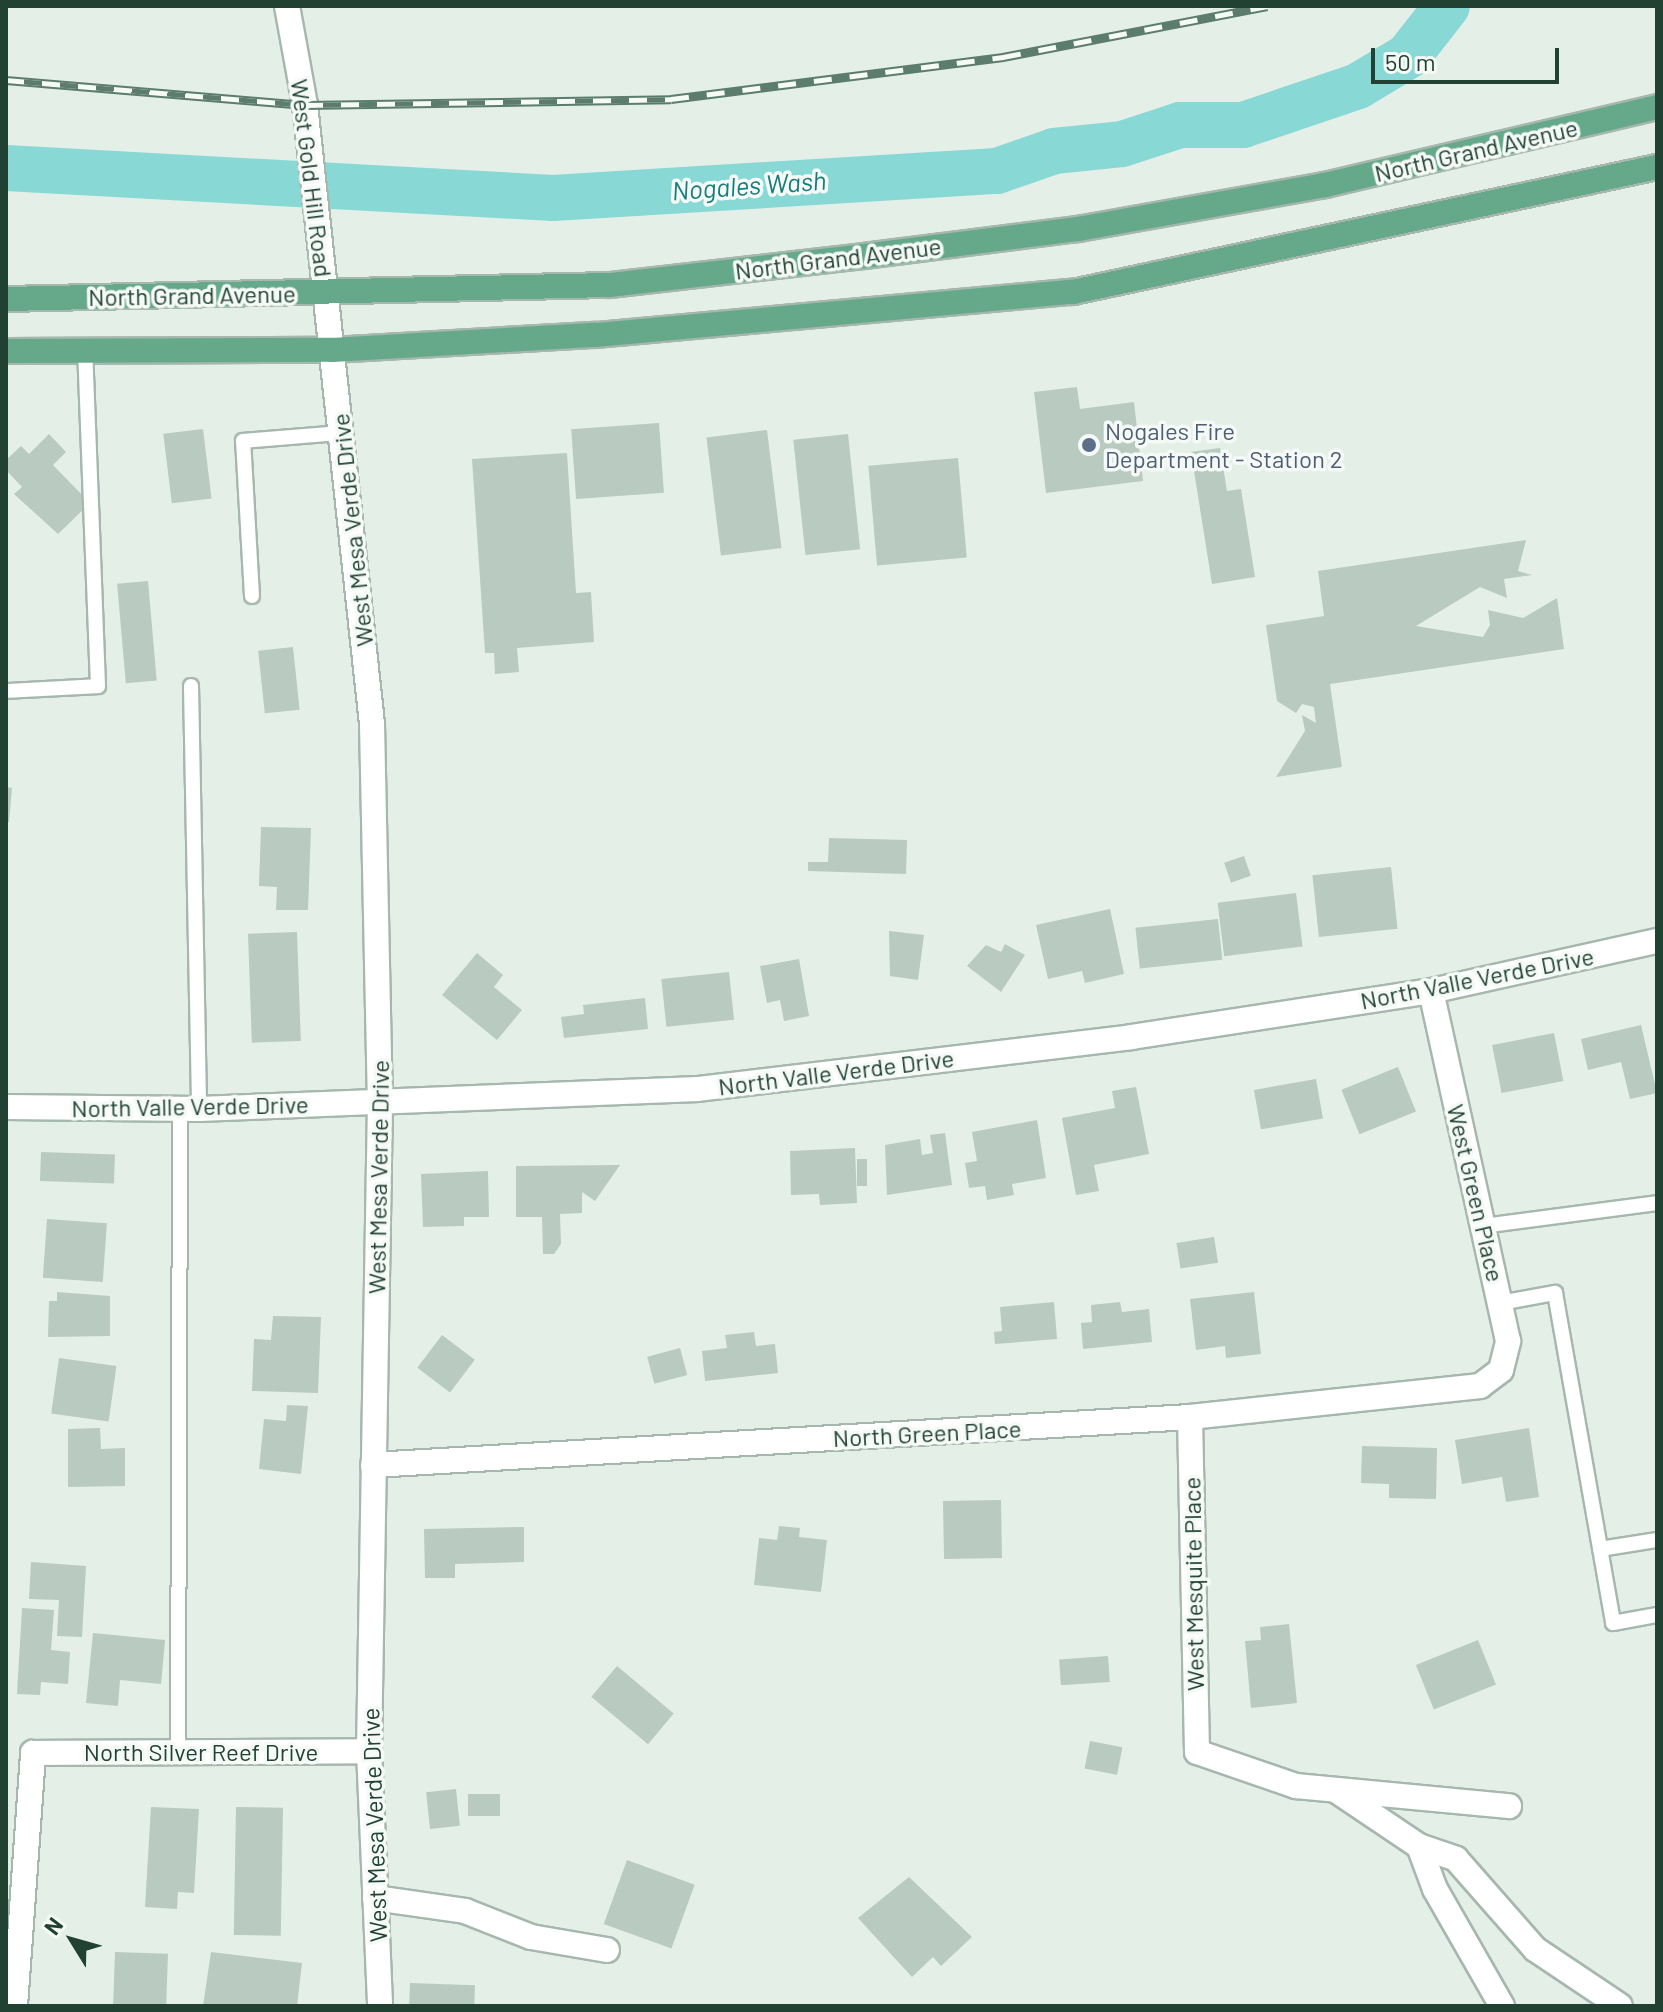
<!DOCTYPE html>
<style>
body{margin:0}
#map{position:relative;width:1663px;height:2012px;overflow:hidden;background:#e4efe8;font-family:Barlow,sans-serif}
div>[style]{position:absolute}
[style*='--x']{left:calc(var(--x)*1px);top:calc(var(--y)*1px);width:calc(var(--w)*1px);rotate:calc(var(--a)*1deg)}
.river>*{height:46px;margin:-23px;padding:0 23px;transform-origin:23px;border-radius:23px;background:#88d8d5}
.building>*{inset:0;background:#b9cac0;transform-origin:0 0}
.roads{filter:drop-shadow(2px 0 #a6b8ae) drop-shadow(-2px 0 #a6b8ae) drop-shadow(0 2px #a6b8ae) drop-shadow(0 -2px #a6b8ae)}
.lane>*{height:14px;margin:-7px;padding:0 7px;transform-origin:7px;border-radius:7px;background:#fff}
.street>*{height:24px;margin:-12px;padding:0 12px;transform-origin:12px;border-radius:12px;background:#fff}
.primary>*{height:24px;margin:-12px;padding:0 12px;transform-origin:12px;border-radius:12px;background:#65a88a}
.rail>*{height:9px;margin-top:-4.5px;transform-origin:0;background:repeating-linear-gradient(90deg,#f5faf7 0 18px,#5c7d6e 0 36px);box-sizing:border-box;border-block:2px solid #5c7d6e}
.dots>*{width:22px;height:22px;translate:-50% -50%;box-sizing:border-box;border:4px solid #f5faf7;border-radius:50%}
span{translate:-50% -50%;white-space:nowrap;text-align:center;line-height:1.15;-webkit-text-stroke:7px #f5faf7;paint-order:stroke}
.street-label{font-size:24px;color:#214233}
.service-label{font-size:24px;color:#4e5e75}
.left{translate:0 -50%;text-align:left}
.water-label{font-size:26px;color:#157e7c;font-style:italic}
.frame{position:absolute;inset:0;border:8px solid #214233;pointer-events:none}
.north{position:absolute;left:32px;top:1900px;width:80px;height:80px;-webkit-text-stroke:6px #f5faf7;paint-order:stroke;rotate:307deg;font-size:22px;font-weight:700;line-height:32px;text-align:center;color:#214233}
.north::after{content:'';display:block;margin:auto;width:28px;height:36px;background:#214233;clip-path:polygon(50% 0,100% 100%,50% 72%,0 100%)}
.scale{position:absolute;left:1371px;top:48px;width:188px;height:36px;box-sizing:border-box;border:4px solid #214233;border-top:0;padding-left:10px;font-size:24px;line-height:28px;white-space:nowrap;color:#214233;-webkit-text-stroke:6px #f5faf7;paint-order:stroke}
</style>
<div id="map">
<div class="river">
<div style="--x:6;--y:168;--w:548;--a:3.14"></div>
<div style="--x:553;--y:198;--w:445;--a:-3.5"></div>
<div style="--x:997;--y:171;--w:60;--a:-19.3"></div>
<div style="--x:1054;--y:151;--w:68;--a:-5.9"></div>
<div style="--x:1122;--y:144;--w:61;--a:-18.1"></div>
<div style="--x:1180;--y:125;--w:63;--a:0"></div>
<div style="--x:1243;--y:125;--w:121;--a:-18.7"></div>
<div style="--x:1358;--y:86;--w:58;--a:-31"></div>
<div style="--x:1408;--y:56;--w:63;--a:-52"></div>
</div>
<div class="building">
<div style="clip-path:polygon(1077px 387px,1080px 409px,1134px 402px,1143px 481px,1046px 493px,1034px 392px)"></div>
<div style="left:659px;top:423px;width:70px;height:88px;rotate:86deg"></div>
<div style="left:203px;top:429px;width:70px;height:40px;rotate:83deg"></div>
<div style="left:767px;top:430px;width:119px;height:61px;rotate:83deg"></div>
<div style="clip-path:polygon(49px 434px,66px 452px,53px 465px,90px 503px,58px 534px,14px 494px,22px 487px,6px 470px,6px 460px,21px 446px,29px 454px)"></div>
<div style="left:848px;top:434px;width:116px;height:55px;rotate:84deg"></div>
<div style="clip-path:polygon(1220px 448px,1227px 491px,1241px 489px,1255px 577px,1212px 584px,1191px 452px)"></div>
<div style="clip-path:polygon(567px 453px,576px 593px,591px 592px,594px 642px,517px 648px,519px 672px,495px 674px,494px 653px,485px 653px,472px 459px)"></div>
<div style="left:958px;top:458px;width:100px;height:90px;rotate:85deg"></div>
<div style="clip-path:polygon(1526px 540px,1518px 571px,1532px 575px,1504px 579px,1507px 598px,1480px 587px,1416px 626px,1483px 637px,1490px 625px,1488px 610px,1523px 618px,1557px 598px,1564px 649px,1330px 684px,1342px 767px,1276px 777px,1305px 731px,1302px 715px,1316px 723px,1314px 707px,1302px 704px,1296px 713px,1277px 701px,1266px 625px,1324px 616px,1318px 571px)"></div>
<div style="left:148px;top:581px;width:100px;height:31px;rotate:85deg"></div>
<div style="left:293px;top:647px;width:63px;height:35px;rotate:84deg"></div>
<div style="clip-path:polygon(6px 787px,12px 788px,9px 822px,6px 822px)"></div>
<div style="clip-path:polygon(261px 827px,311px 828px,308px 910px,276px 910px,277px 887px,259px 886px)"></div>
<div style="clip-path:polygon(829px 838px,907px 840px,906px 874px,808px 871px,808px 862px,828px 862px)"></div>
<div style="left:1244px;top:856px;width:21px;height:21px;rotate:71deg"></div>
<div style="left:1391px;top:867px;width:62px;height:79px;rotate:84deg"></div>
<div style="left:1296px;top:893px;width:54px;height:79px;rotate:83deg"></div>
<div style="clip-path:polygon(1110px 909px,1124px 974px,1085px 983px,1082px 971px,1048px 979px,1036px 925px)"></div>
<div style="left:1218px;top:919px;width:41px;height:83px;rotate:84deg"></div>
<div style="clip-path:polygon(889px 931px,924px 935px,918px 980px,890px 976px)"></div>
<div style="left:297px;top:932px;width:109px;height:49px;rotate:88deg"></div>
<div style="clip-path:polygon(1005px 944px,1025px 955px,1001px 992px,967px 966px,986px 945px,1001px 952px)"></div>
<div style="clip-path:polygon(477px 953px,503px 975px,494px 987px,522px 1010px,497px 1040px,442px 995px)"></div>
<div style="clip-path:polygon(799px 959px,809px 1016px,784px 1021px,780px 1000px,767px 1003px,760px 966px)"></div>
<div style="left:729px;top:972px;width:48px;height:68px;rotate:84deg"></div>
<div style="clip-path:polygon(645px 998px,648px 1029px,564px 1038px,561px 1017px,584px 1014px,583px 1005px)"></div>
<div style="clip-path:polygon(1641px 1025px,1657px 1093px,1630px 1099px,1621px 1062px,1588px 1070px,1581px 1039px)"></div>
<div style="left:1554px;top:1033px;width:49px;height:63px;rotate:79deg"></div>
<div style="left:1398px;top:1067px;width:48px;height:61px;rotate:68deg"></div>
<div style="left:1316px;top:1079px;width:40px;height:63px;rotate:80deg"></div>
<div style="clip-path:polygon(1136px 1087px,1149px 1154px,1094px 1165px,1099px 1191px,1076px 1195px,1062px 1118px,1115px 1108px,1112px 1091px)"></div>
<div style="clip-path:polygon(1037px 1120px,1046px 1178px,1012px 1184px,1014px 1195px,987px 1200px,985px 1186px,969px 1188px,965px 1163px,977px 1161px,972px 1132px)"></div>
<div style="clip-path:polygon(945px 1133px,952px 1185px,887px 1195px,885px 1145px,920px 1139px,922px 1155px,933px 1153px,930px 1135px)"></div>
<div style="clip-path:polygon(855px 1148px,857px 1203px,820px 1205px,819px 1194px,791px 1195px,790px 1151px)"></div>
<div style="left:41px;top:1152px;width:74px;height:29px;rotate:2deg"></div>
<div style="left:857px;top:1159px;width:10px;height:27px"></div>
<div style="clip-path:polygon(620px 1165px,595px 1201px,582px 1192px,582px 1213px,560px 1214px,561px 1244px,554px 1254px,543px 1254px,542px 1217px,516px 1217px,516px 1166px)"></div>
<div style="clip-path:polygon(488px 1171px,489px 1217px,464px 1217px,464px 1226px,423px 1227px,421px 1174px)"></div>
<div style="left:47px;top:1219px;width:60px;height:59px;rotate:4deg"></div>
<div style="left:1214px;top:1237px;width:26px;height:38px;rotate:81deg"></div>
<div style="clip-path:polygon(57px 1292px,110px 1296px,110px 1336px,48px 1337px,49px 1301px,57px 1301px)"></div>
<div style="clip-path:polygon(1254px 1292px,1261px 1354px,1226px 1358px,1225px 1346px,1196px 1350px,1190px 1299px)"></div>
<div style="clip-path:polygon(1054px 1302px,1057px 1339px,995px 1344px,994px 1332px,1002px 1331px,1000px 1307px)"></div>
<div style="clip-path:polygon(1120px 1302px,1122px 1312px,1149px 1309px,1152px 1342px,1083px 1349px,1081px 1323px,1092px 1322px,1091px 1305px)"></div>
<div style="clip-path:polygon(273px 1316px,321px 1317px,318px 1393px,252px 1391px,254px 1339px,271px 1340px)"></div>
<div style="clip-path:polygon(754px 1332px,756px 1346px,775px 1344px,778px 1373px,705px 1381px,702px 1351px,727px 1348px,725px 1335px)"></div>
<div style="left:442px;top:1335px;width:41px;height:41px;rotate:37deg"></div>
<div style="left:680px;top:1348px;width:28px;height:34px;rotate:75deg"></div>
<div style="left:59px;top:1358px;width:58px;height:56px;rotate:8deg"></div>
<div style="clip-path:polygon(287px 1405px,308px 1406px,301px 1474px,259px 1469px,264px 1419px,286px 1421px)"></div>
<div style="clip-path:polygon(100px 1428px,101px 1449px,125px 1448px,125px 1486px,68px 1487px,68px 1429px)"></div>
<div style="clip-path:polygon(1529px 1428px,1539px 1497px,1506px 1502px,1502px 1477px,1462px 1484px,1455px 1440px)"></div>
<div style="clip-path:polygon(1362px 1446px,1437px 1448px,1436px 1499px,1389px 1498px,1389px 1484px,1361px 1483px)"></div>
<div style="left:1001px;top:1500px;width:58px;height:58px;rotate:89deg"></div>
<div style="clip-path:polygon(779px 1526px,800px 1528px,799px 1537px,827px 1540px,821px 1592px,754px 1585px,759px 1538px,777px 1540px)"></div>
<div style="clip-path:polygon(524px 1527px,524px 1562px,455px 1564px,455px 1578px,425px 1578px,424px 1529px)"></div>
<div style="clip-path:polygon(31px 1562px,86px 1566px,82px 1637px,57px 1636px,59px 1600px,29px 1599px)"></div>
<div style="clip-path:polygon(22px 1608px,54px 1610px,51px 1650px,70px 1652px,68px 1684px,41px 1682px,40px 1695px,17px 1694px)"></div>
<div style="clip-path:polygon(1289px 1624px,1297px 1703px,1251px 1708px,1245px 1641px,1261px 1640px,1260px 1627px)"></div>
<div style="clip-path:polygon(93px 1633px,165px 1640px,161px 1684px,120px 1680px,118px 1706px,86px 1703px)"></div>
<div style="left:1478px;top:1640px;width:48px;height:67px;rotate:68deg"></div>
<div style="left:1108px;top:1656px;width:26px;height:49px;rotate:86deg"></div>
<div style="left:617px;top:1666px;width:74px;height:40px;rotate:40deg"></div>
<div style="left:1090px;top:1741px;width:33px;height:28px;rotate:11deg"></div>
<div style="left:456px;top:1789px;width:37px;height:30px;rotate:84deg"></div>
<div style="left:468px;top:1794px;width:32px;height:22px"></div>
<div style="clip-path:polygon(151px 1807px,199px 1809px,194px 1893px,178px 1892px,177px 1909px,145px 1907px)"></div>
<div style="left:236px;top:1807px;width:47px;height:128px;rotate:1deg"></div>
<div style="left:627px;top:1860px;width:72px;height:68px;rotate:20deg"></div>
<div style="clip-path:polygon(909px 1877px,972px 1937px,941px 1966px,933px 1957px,912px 1977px,858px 1918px)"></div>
<div style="left:115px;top:1952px;width:53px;height:54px;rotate:2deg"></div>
<div style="clip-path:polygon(211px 1952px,302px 1963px,297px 2006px,203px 2006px)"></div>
<div style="left:410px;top:1983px;width:65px;height:23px;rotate:2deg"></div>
</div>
<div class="roads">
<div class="lane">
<div style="--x:252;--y:596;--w:155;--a:-93.3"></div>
<div style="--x:243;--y:441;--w:98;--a:-4.7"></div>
<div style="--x:191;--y:686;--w:423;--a:88.9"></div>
<div style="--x:6;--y:691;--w:92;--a:-3.1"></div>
<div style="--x:98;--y:686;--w:334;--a:-92.2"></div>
<div style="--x:1483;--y:1226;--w:176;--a:-7.5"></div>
<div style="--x:1500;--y:1303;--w:56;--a:-10.3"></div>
<div style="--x:1555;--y:1293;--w:335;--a:80"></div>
<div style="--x:1613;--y:1623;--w:45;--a:-10.3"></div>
<div style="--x:1600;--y:1549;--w:58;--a:-9"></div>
<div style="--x:178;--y:1752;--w:643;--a:-89.82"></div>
</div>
<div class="street">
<div style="--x:287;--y:6;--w:101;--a:79.7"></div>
<div style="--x:305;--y:105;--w:623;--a:83.82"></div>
<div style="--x:372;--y:724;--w:378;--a:88.8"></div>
<div style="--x:380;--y:1102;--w:649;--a:90.97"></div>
<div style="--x:369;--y:1751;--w:255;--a:87.5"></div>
<div style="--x:6;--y:1107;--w:193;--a:0.6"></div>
<div style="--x:199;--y:1109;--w:499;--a:-2.3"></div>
<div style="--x:698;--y:1089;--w:436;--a:-6.8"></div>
<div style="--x:1131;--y:1037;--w:304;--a:-8.7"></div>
<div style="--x:1431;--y:991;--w:231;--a:-12.5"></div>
<div style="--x:1190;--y:1417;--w:335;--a:88.8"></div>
<div style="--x:1197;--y:1752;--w:105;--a:19"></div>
<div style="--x:1296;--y:1786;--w:214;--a:5.4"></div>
<div style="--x:373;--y:1465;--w:818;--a:-3.36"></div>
<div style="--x:1190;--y:1417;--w:292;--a:-6.1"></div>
<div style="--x:1480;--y:1386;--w:26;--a:-37"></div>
<div style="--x:1501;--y:1370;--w:30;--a:-76"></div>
<div style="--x:1508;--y:1341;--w:358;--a:-102.4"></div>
<div style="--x:1337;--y:1791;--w:99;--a:33.9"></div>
<div style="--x:1419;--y:1846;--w:46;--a:69.6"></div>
<div style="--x:1435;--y:1889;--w:135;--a:60.2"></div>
<div style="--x:1419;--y:1846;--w:39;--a:19"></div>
<div style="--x:1456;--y:1859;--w:120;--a:48.7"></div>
<div style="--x:1535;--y:1949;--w:102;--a:33.8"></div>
<div style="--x:375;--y:1898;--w:91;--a:8.2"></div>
<div style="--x:465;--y:1911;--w:71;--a:21.5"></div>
<div style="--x:531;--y:1937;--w:77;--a:9.7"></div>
<div style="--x:15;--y:2006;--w:254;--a:-85.9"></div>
<div style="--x:33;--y:1753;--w:336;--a:-0.3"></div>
</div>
<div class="primary">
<div style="--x:6;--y:299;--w:604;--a:-1.33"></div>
<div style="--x:610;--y:285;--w:256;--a:-6.5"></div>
<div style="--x:864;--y:256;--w:216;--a:-7.2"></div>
<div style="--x:1078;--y:229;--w:251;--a:-10.1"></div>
<div style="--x:1325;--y:185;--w:341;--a:-13.2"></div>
<div style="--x:6;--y:351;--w:326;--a:-0.2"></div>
<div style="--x:332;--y:350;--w:264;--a:-3.3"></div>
<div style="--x:596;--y:335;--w:479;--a:-5.2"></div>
<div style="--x:1073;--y:292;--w:597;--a:-12.08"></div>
</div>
</div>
<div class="rail">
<div style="--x:6;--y:80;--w:300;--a:4.8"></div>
<div style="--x:305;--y:105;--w:366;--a:-0.9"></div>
<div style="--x:671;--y:99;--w:335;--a:-7.2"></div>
<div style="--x:1003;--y:57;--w:269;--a:-10.9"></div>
</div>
<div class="dots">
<div style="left:1089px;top:445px;background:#5c6f8a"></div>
</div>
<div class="street-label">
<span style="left:1476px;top:150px;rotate:-13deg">North Grand Avenue</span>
<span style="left:312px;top:178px;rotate:83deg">West Gold Hill Road</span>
<span style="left:838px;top:258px;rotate:-7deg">North Grand Avenue</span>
<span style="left:192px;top:295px;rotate:-1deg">North Grand Avenue</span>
<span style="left:352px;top:530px;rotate:-96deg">West Mesa Verde Drive</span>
<span style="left:1477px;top:978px;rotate:-11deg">North Valle Verde Drive</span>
<span style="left:836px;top:1072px;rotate:-7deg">North Valle Verde Drive</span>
<span style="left:190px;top:1106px;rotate:-1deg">North Valle Verde Drive</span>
<span style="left:378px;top:1177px;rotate:-89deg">West Mesa Verde Drive</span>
<span style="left:1476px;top:1193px;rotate:77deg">West Green Place</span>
<span style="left:927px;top:1433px;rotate:-3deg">North Green Place</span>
<span style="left:1193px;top:1584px;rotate:-91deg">West Mesquite Place</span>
<span style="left:201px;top:1752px">North Silver Reef Drive</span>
<span style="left:374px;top:1825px;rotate:-92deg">West Mesa Verde Drive</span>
</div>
<div class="service-label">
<span class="left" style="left:1105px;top:445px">Nogales Fire<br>Department - Station 2</span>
</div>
<div class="water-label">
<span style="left:749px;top:185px;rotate:-4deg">Nogales Wash</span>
</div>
<div class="frame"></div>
<div class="north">N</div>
<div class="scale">50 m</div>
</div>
